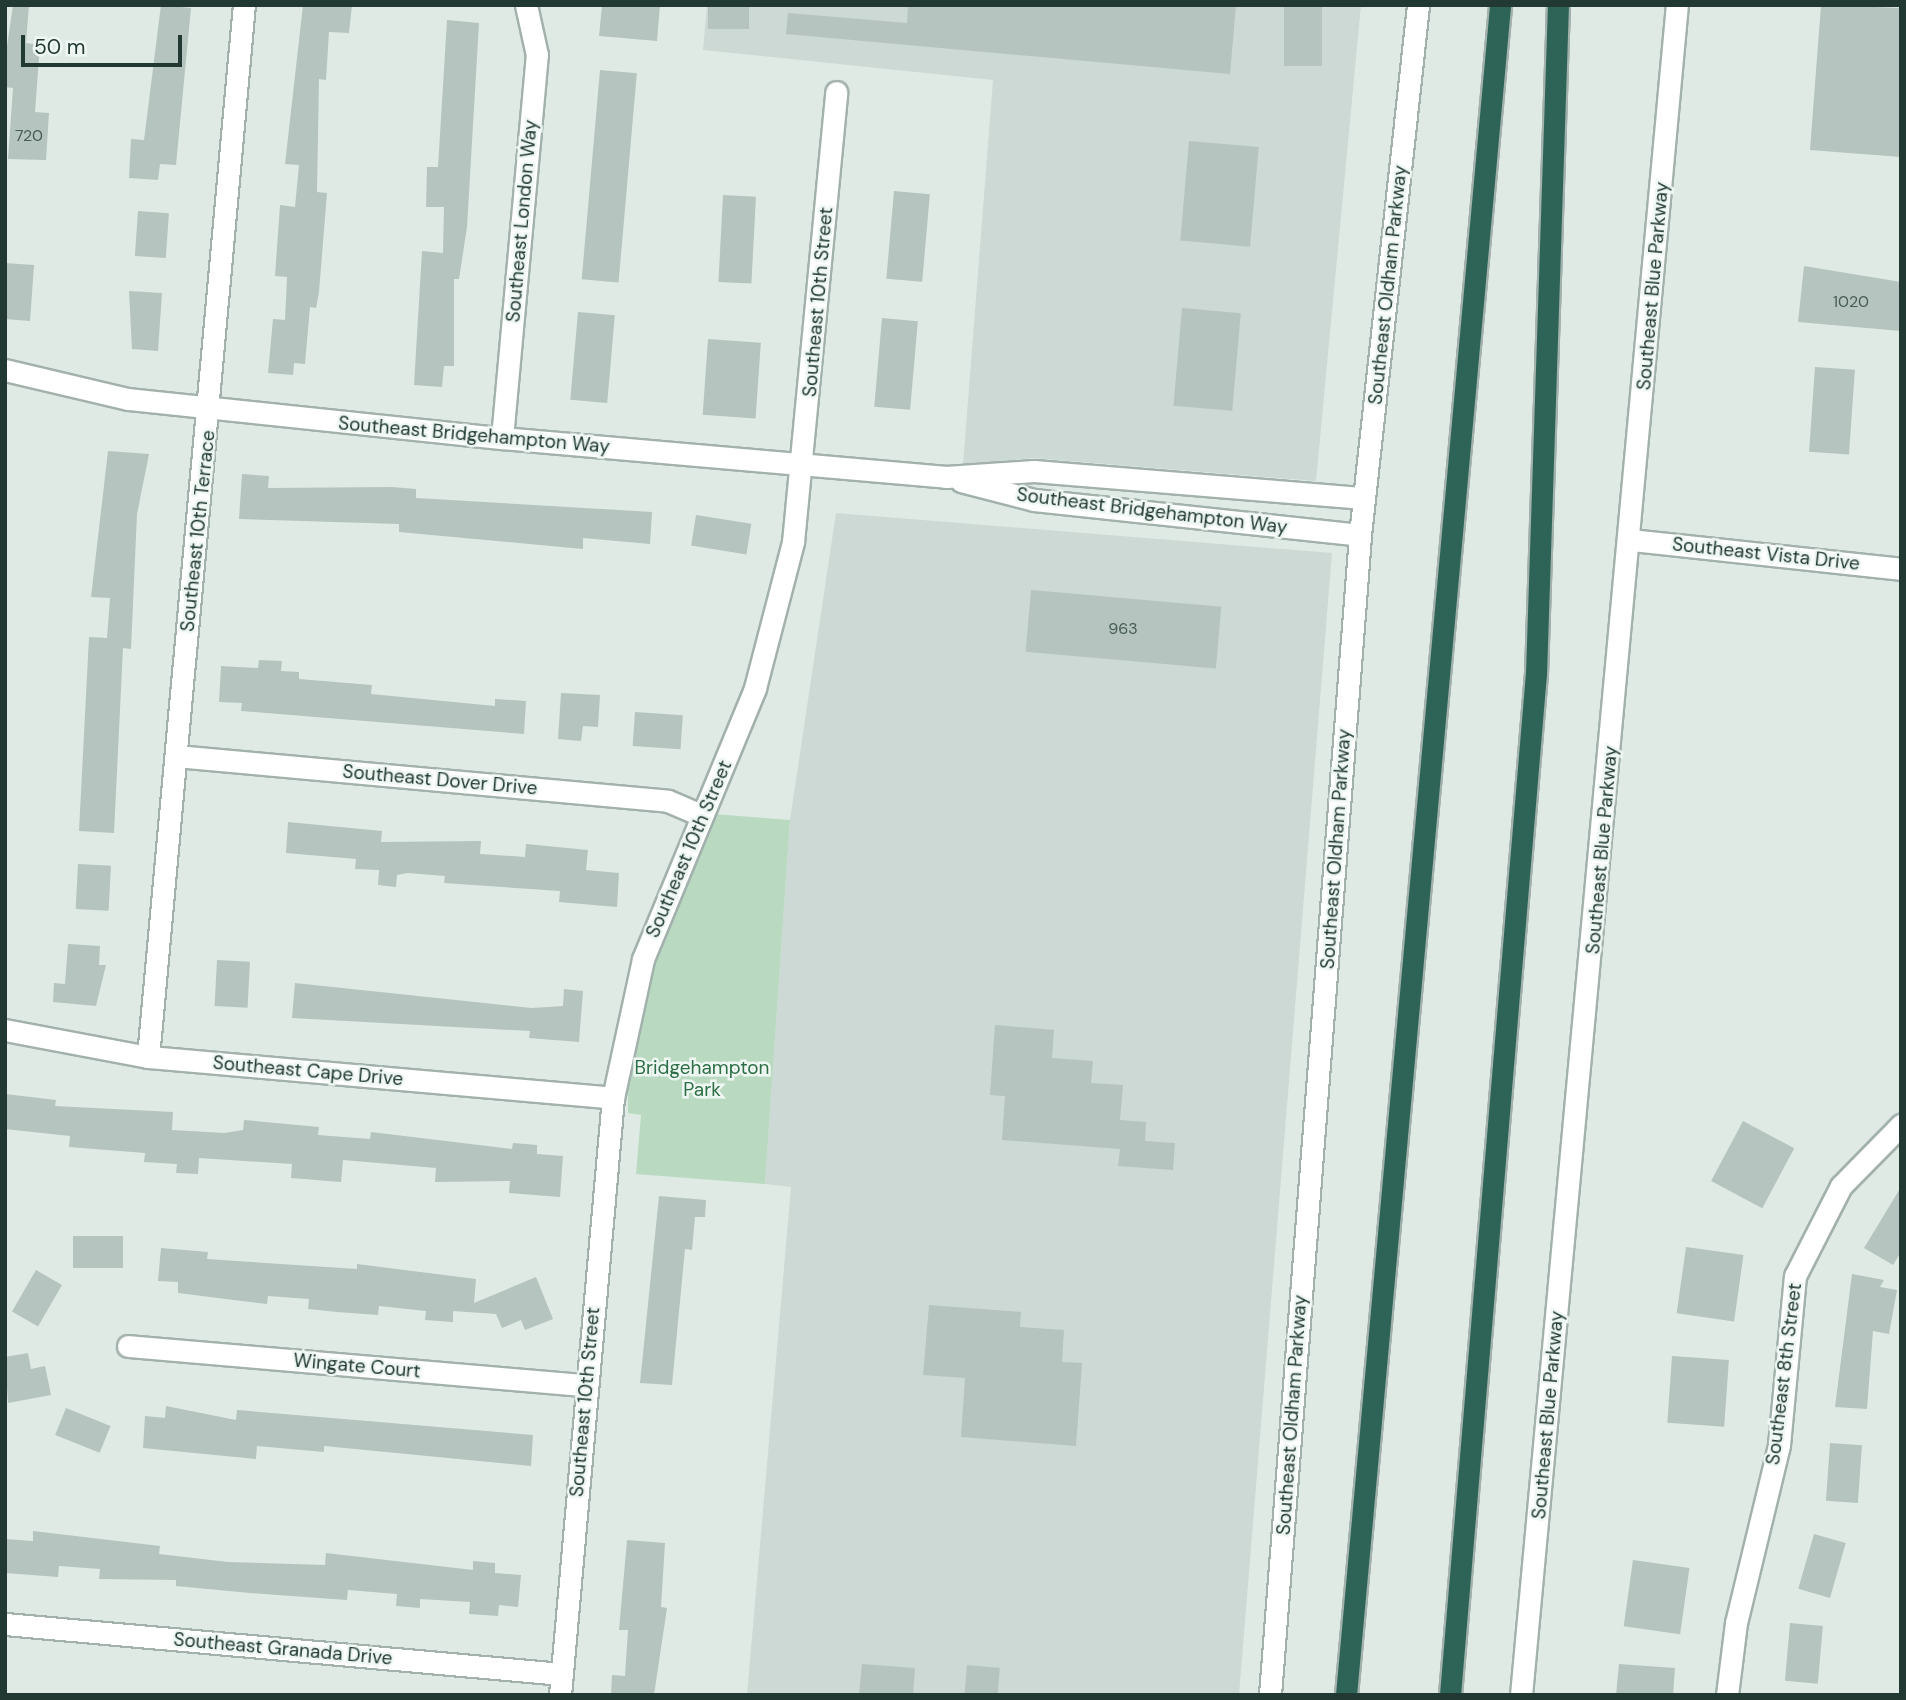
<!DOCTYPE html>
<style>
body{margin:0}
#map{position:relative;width:1906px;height:1700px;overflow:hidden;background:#dfeae5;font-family:"DM Sans",sans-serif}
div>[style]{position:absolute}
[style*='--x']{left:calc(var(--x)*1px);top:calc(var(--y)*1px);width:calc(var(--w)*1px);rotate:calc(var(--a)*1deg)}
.built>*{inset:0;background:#cdd9d4}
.green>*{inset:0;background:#b9dac1}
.building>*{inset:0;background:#b5c4be;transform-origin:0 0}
.roads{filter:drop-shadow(2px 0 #a2b1ac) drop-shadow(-2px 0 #a2b1ac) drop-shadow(0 2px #a2b1ac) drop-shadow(0 -2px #a2b1ac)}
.minor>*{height:21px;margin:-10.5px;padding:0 10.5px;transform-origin:10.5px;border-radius:10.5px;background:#fff}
.highway>*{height:21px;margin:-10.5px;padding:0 10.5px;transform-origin:10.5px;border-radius:10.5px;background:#2e6458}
span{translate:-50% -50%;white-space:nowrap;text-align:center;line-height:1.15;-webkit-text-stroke:5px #eff7f3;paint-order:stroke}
.number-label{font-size:16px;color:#465c55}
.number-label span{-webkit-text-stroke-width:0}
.street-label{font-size:19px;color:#213932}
.park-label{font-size:19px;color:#2d6e46}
.frame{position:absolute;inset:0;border:7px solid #213932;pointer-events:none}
.scale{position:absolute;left:21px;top:35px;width:161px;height:32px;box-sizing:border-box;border:4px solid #213932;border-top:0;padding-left:9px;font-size:21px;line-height:24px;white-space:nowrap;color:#213932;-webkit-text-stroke:5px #eff7f3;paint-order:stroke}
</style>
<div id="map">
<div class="built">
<div style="clip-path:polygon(707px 5px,1361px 5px,1316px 481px,1033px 458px,963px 465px,993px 80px,703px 50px)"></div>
<div style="clip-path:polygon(836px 513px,1332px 553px,1239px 1695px,747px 1695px,791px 1187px,765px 1184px,790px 820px)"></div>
</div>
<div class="green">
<div style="clip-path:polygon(714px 814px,790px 820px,765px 1184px,636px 1174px,641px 1115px,628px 1113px,628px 1089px,638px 1032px,657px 956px)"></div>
</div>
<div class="building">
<div style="clip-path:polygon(13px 5px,29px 5px,26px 43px,40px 45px,35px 112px,49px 113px,46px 160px,8px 159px,13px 88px,5px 87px,5px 60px)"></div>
<div style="clip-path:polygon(161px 5px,191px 8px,176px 165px,160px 164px,158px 180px,129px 178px,131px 139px,144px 140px)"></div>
<div style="clip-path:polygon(303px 5px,352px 5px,349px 33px,329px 32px,326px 80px,319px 79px,317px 192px,327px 193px,319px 292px,316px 308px,310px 307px,305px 364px,294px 363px,293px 375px,268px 373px,273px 319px,285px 320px,287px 277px,275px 276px,280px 205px,295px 207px,299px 165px,285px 164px)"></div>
<div style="clip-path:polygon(660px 5px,657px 41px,599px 36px,602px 6px)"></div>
<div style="left:708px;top:5px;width:41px;height:24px"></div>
<div style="clip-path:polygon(908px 5px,1236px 5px,1230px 74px,786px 34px,788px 13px,907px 23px)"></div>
<div style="left:1284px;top:5px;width:38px;height:61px"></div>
<div style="clip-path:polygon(1821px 5px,1901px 8px,1901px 157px,1810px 150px)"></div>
<div style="clip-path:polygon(447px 20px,479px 23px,467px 227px,459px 279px,454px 279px,454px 366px,444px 366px,442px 387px,414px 385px,422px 251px,443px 253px,444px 207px,426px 207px,427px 167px,438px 167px)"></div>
<div style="left:600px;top:70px;width:37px;height:210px;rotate:5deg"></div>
<div style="left:1189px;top:141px;width:70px;height:100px;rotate:5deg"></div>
<div style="left:894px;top:191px;width:36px;height:88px;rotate:5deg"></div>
<div style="left:723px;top:195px;width:33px;height:87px;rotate:3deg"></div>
<div style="left:138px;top:211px;width:31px;height:45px;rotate:4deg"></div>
<div style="clip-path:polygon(5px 263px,34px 265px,30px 321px,5px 319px)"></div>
<div style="clip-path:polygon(1804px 266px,1901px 282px,1901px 331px,1798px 322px)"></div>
<div style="clip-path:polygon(129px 291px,162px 293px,158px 351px,132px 349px)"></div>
<div style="left:1182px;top:308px;width:59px;height:98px;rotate:5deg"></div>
<div style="left:578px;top:312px;width:37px;height:88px;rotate:5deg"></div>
<div style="left:882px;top:318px;width:36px;height:89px;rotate:5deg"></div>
<div style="left:708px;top:339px;width:53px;height:76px;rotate:4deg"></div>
<div style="left:1815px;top:367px;width:40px;height:85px;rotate:4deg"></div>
<div style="clip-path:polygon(108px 451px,149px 454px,137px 514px,131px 649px,123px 648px,114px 833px,79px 831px,89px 637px,107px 638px,110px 598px,91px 597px)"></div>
<div style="clip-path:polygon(242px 474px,269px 476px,268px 488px,392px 487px,416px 489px,416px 498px,652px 512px,650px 544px,583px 538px,583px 549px,399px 532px,399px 524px,239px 519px)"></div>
<div style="left:696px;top:515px;width:56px;height:31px;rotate:9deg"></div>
<div style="left:1031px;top:590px;width:191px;height:62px;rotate:5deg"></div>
<div style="clip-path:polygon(259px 660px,282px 661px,281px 671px,299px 672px,299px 679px,372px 685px,371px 694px,495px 706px,495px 699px,526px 701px,524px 734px,241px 711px,242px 703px,219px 702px,221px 666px,258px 668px)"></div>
<div style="clip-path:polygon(561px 693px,600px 695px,598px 727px,583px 726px,581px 741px,558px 739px)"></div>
<div style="left:635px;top:712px;width:48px;height:34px;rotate:4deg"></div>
<div style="clip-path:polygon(288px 822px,382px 831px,381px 842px,481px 841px,480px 854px,525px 857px,526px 844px,588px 850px,586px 870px,619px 873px,617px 907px,559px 902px,560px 891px,444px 883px,445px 876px,408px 873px,397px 875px,396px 887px,378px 885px,379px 870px,355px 869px,356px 859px,286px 853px)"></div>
<div style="left:78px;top:864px;width:33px;height:45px;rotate:3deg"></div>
<div style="clip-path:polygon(68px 944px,100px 946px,99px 965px,106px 965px,96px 1006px,53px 1002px,54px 983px,65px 984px)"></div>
<div style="left:217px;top:960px;width:33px;height:46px;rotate:3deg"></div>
<div style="clip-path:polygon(295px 983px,532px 1008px,563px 1006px,564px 989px,583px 991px,579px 1042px,529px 1038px,530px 1031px,292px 1018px)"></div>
<div style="clip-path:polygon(995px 1025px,1054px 1030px,1052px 1058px,1093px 1061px,1091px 1083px,1123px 1085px,1120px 1120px,1146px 1122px,1145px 1141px,1175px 1143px,1173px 1170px,1118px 1166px,1120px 1149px,1002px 1140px,1005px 1096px,990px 1095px)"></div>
<div style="clip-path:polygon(5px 1094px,56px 1100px,55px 1106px,173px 1112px,172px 1130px,224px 1133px,243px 1130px,244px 1120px,319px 1127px,318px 1135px,370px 1139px,371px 1132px,512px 1149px,513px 1143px,537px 1145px,537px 1154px,563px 1156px,560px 1197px,509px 1193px,510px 1181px,435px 1182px,436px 1168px,343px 1160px,341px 1182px,291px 1178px,292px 1164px,199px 1158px,198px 1174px,176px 1173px,177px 1164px,144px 1162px,145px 1153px,69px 1147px,70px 1136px,5px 1129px)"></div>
<div style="left:1743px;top:1121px;width:58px;height:68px;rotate:28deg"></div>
<div style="clip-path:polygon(1901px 1187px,1901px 1252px,1893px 1265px,1864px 1248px)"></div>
<div style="clip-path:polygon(659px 1196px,706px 1200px,705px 1217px,695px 1217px,692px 1250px,685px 1249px,672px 1385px,640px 1383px)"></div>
<div style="left:123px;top:1236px;width:32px;height:50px;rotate:90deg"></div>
<div style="left:1686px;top:1247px;width:58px;height:67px;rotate:8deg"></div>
<div style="clip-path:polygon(161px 1248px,208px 1252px,207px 1259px,357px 1269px,357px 1264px,476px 1279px,474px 1303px,536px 1277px,553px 1319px,525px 1330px,521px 1320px,502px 1328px,496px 1314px,453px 1311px,453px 1322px,425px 1320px,426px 1311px,379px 1306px,378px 1315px,337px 1312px,308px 1309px,309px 1299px,268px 1296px,267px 1304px,178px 1293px,178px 1282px,158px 1281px)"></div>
<div style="left:36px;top:1270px;width:30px;height:48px;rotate:30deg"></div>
<div style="clip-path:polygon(1852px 1274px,1884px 1280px,1880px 1287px,1897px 1290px,1889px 1334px,1873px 1331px,1867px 1409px,1835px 1407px)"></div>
<div style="clip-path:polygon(929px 1305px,1021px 1312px,1020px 1327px,1064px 1330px,1062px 1362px,1082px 1363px,1076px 1446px,961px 1437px,965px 1378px,923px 1375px)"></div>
<div style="clip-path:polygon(28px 1353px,31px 1369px,45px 1366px,51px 1395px,8px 1403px,5px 1357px)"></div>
<div style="left:1672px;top:1356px;width:57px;height:67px;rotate:4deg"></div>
<div style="clip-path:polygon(166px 1406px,236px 1420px,237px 1410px,533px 1435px,531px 1466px,324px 1446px,324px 1452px,257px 1446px,256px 1459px,143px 1448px,145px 1416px,165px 1418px)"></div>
<div style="left:66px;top:1408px;width:48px;height:29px;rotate:22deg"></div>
<div style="left:1830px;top:1443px;width:32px;height:58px;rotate:4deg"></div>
<div style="clip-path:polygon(33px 1531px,160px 1546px,159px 1554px,228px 1562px,325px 1565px,326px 1553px,473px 1570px,473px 1561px,495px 1563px,495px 1573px,521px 1575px,518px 1607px,499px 1605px,498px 1616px,469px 1614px,470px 1602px,420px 1599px,420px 1608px,396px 1606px,397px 1594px,348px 1590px,347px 1600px,250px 1593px,176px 1586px,176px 1580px,99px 1579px,100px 1569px,59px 1566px,58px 1577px,5px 1573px,5px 1539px,33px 1541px)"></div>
<div style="left:1814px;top:1534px;width:33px;height:57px;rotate:16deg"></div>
<div style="clip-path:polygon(627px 1540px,665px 1543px,661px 1607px,667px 1608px,654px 1695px,611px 1695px,612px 1675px,625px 1676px,628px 1630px,619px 1630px)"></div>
<div style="left:1633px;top:1560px;width:57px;height:67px;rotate:8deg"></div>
<div style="left:1790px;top:1623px;width:33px;height:58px;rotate:5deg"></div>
<div style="clip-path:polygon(862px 1664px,915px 1668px,913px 1695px,859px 1695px)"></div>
<div style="clip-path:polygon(1619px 1664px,1675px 1668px,1673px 1695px,1616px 1695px)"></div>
<div style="left:967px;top:1665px;width:33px;height:30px;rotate:5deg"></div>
</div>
<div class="roads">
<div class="minor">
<div style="--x:5;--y:370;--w:126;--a:13.3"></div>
<div style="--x:128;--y:399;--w:376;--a:6"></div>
<div style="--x:502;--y:438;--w:446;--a:5"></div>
<div style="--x:946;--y:477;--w:88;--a:-3.9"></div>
<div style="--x:1034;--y:471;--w:331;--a:4.7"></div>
<div style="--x:502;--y:438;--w:385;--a:-84.8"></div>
<div style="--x:537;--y:55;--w:51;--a:-102.4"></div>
<div style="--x:961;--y:481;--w:75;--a:14.6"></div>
<div style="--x:1034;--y:500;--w:328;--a:6.1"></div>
<div style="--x:1631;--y:540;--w:272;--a:6.1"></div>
<div style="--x:176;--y:756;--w:494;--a:5.2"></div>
<div style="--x:668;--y:801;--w:36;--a:23"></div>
<div style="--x:5;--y:1030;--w:146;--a:10.7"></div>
<div style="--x:148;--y:1057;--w:467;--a:5"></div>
<div style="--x:148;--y:1057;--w:1056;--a:-84.79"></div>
<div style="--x:128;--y:1346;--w:460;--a:4.9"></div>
<div style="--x:5;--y:1624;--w:559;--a:5.13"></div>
<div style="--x:560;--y:1695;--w:599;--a:-84.93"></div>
<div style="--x:613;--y:1098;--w:142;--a:-77.8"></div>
<div style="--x:643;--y:959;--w:293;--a:-67.5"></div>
<div style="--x:755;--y:688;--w:151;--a:-75.4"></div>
<div style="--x:793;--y:542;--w:452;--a:-84.5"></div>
<div style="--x:1270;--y:1695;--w:1163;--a:-85.56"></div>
<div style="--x:1360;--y:535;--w:533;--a:-83.75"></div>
<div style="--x:1521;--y:1695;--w:1697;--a:-84.73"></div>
<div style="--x:1727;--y:1695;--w:73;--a:-82.9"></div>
<div style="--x:1736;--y:1623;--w:183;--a:-76.4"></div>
<div style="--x:1779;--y:1445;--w:170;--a:-84.6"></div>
<div style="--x:1795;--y:1276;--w:101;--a:-62.9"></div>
<div style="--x:1841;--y:1186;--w:86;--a:-45.5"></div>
</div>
<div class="highway">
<div style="--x:1346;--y:1695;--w:1697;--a:-84.79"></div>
<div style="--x:1450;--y:1695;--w:1025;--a:-85.19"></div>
<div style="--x:1536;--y:674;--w:669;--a:-88.12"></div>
</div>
</div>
<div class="number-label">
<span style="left:29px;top:136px">720</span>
<span style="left:1851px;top:302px">1020</span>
<span style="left:1123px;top:629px">963</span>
</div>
<div class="street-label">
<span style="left:522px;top:221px;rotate:-85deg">Southeast London Way</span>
<span style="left:1388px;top:285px;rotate:-84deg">Southeast Oldham Parkway</span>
<span style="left:1653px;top:286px;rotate:-85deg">Southeast Blue Parkway</span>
<span style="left:818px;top:302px;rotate:-85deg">Southeast 10th Street</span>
<span style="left:474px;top:435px;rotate:5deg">Southeast Bridgehampton Way</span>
<span style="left:1152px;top:511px;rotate:7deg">Southeast Bridgehampton Way</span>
<span style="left:198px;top:531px;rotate:-84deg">Southeast 10th Terrace</span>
<span style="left:1766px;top:554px;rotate:6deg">Southeast Vista Drive</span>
<span style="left:440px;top:780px;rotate:5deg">Southeast Dover Drive</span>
<span style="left:689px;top:849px;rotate:-67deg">Southeast 10th Street</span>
<span style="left:1336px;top:849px;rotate:-86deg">Southeast Oldham Parkway</span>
<span style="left:1602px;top:850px;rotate:-85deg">Southeast Blue Parkway</span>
<span style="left:308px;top:1071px;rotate:5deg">Southeast Cape Drive</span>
<span style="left:357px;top:1366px;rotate:5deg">Wingate Court</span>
<span style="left:1784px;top:1374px;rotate:-83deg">Southeast 8th Street</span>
<span style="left:585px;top:1402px;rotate:-85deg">Southeast 10th Street</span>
<span style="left:1292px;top:1415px;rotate:-86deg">Southeast Oldham Parkway</span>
<span style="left:1548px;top:1415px;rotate:-85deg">Southeast Blue Parkway</span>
<span style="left:283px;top:1649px;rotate:5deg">Southeast Granada Drive</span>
</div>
<div class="park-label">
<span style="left:702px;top:1079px">Bridgehampton<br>Park</span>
</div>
<div class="frame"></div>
<div class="scale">50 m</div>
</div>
